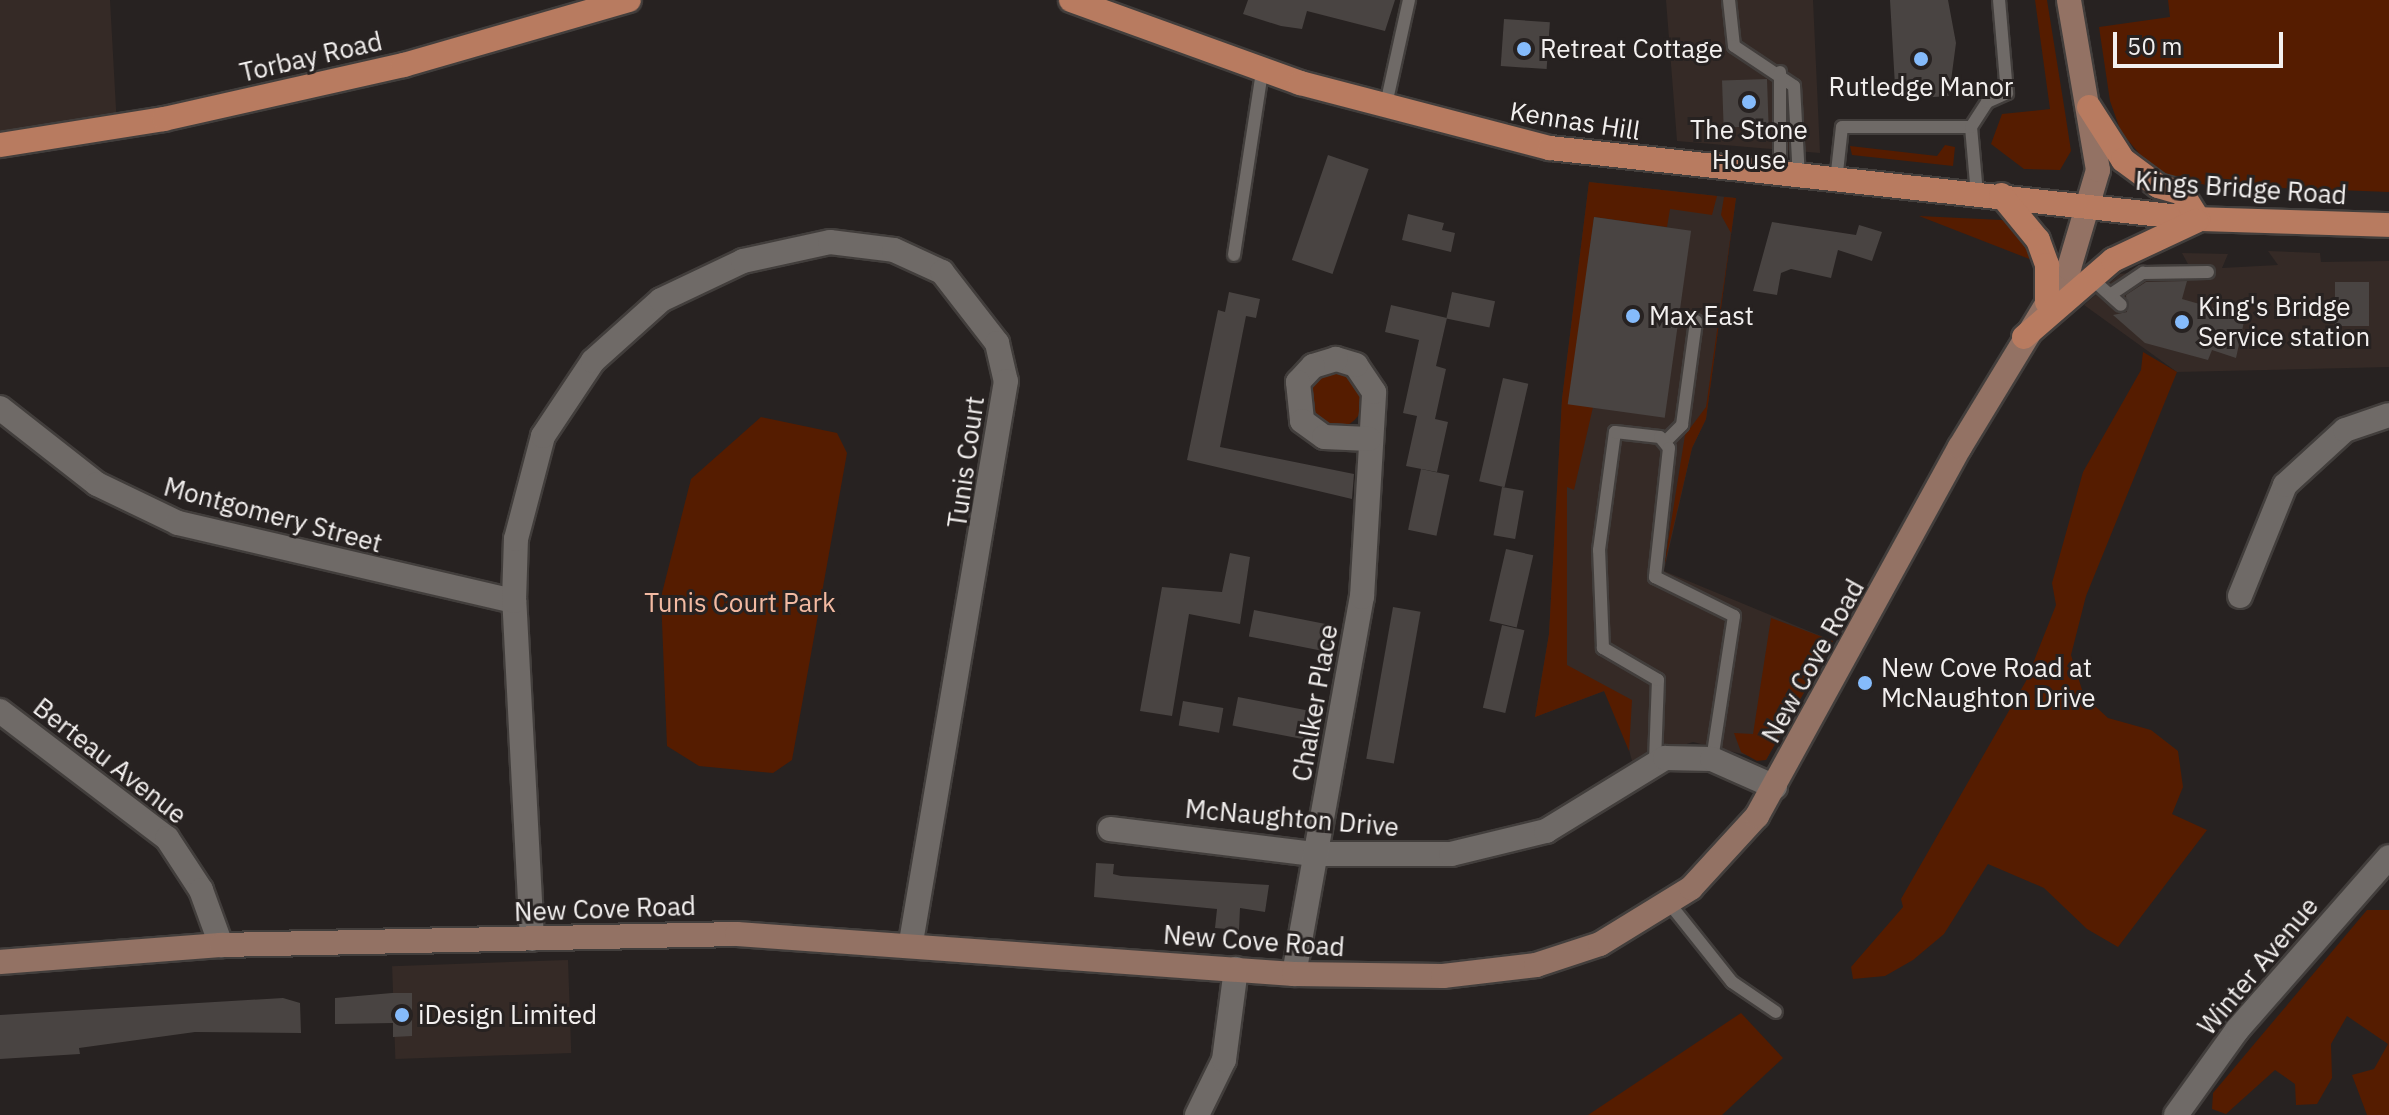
<!DOCTYPE html>
<style>
body{margin:0}
#map{position:relative;width:2389px;height:1115px;overflow:hidden;background:#272221;font-family:"IBM Plex Sans",sans-serif}
div>[style]{position:absolute}
[style*='--x']{left:calc(var(--x)*1px);top:calc(var(--y)*1px);width:calc(var(--w)*1px);rotate:calc(var(--a)*1deg)}
.built>*{inset:0;background:#352a26;transform-origin:0 0}
.green>*{inset:0;background:#551c00}
.round{border-radius:50%}
.building>*{inset:0;background:#494442;transform-origin:0 0}
.roads{filter:drop-shadow(2px 0 #423e3c) drop-shadow(-2px 0 #423e3c) drop-shadow(0 2px #423e3c) drop-shadow(0 -2px #423e3c)}
.lane>*{height:12px;margin:-6px;padding:0 6px;transform-origin:6px;border-radius:6px;background:#6f6a67}
.street>*{height:24px;margin:-12px;padding:0 12px;transform-origin:12px;border-radius:12px;background:#6f6a67}
.secondary>*{height:24px;margin:-12px;padding:0 12px;transform-origin:12px;border-radius:12px;background:#937264}
.primary>*{height:24px;margin:-12px;padding:0 12px;transform-origin:12px;border-radius:12px;background:#b87b60}
.dots>*{width:22px;height:22px;translate:-50% -50%;box-sizing:border-box;border:4px solid #272221;border-radius:50%}
span{translate:-50% -50%;white-space:nowrap;text-align:center;line-height:1.15;-webkit-text-stroke:6px #272221;paint-order:stroke}
.poi-label{font-size:26px;color:#f3f0ef}
.left{translate:0 -50%;text-align:left}
.street-label{font-size:26px;color:#f3f0ef}
.park-label{font-size:26px;color:#f3baa2}
.scale{position:absolute;left:2113px;top:32px;width:170px;height:36px;box-sizing:border-box;border:4px solid #f3f0ef;border-top:0;padding-left:10px;font-size:24px;line-height:28px;white-space:nowrap;color:#f3f0ef;-webkit-text-stroke:6px #272221;paint-order:stroke}
</style>
<div id="map">
<div class="built">
<div style="clip-path:polygon(0 0,110px 0,117px 127px,0 145px)"></div>
<div style="clip-path:polygon(1666px 0,1813px 0,1820px 153px,1677px 141px)"></div>
<div style="clip-path:polygon(1589px 182px,1736px 198px,1706px 419px,1692px 448px,1664px 571px,1833px 641px,1766px 760px,1693px 742px,1632px 761px,1621px 719px,1604px 691px,1535px 717px,1549px 634px,1562px 399px)"></div>
<div style="clip-path:polygon(2268px 251px,2320px 253px,2321px 262px,2389px 261px,2389px 367px,2177px 372px,2084px 305px,2120px 274px,2189px 266px,2182px 253px,2228px 254px,2222px 268px,2278px 265px)"></div>
<div style="left:568px;top:960px;width:93px;height:176px;rotate:88deg"></div>
</div>
<div class="green">
<div style="clip-path:polygon(2035px 0,2047px 0,2065px 112px,2071px 151px,2060px 170px,2024px 169px,1991px 144px,2002px 114px,2050px 109px)"></div>
<div style="clip-path:polygon(2168px 0,2389px 0,2389px 192px,2206px 185px,2171px 177px,2143px 158px,2121px 132px,2110px 101px,2099px 27px,2170px 17px)"></div>
<div style="clip-path:polygon(1945px 145px,1955px 147px,1953px 166px,1852px 155px,1850px 146px,1937px 156px)"></div>
<div style="clip-path:polygon(1589px 182px,1717px 196px,1712px 215px,1670px 209px,1667px 227px,1594px 217px,1570px 403px,1593px 407px,1574px 490px,1567px 487px,1567px 665px,1632px 700px,1629px 751px,1604px 691px,1535px 717px,1549px 634px,1562px 399px)"></div>
<div style="clip-path:polygon(1724px 197px,1736px 198px,1706px 419px,1692px 448px,1664px 567px,1685px 435px,1706px 407px,1731px 233px,1721px 215px)"></div>
<div style="clip-path:polygon(1919px 216px,2002px 220px,2016px 228px,2032px 260px)"></div>
<div style="clip-path:polygon(2143px 352px,2177px 372px,2086px 596px,2071px 655px,2084px 696px,2108px 718px,2151px 730px,2178px 751px,2183px 787px,2172px 814px,2207px 830px,2118px 947px,2087px 929px,2044px 888px,1988px 864px,1944px 934px,1913px 960px,1885px 976px,1853px 979px,1851px 967px,1903px 907px,1901px 899px,2026px 681px,2056px 605px,2052px 583px,2083px 472px,2141px 370px)"></div>
<div class="round" style="left:1307px;top:372px;width:56px;height:56px"></div>
<div style="clip-path:polygon(761px 417px,837px 433px,847px 453px,792px 760px,773px 773px,699px 766px,667px 746px,661px 597px,691px 479px)"></div>
<div style="clip-path:polygon(1771px 618px,1833px 641px,1766px 760px,1757px 761px,1741px 752px,1734px 733px,1753px 734px)"></div>
<div style="clip-path:polygon(2367px 910px,2389px 910px,2389px 1115px,2367px 1115px,2352px 1075px,2374px 1069px,2388px 1044px,2347px 1016px,2331px 1044px,2332px 1078px,2317px 1104px,2296px 1105px,2295px 1084px,2275px 1070px,2226px 1114px,2212px 1109px,2213px 1093px)"></div>
<div style="clip-path:polygon(1741px 1013px,1783px 1058px,1722px 1115px,1588px 1115px)"></div>
</div>
<div class="building">
<div style="clip-path:polygon(1248px 0,1395px 0,1385px 31px,1307px 11px,1302px 29px,1281px 26px,1243px 14px)"></div>
<div style="clip-path:polygon(1890px 0,1948px 0,1956px 43px,1949px 96px,1904px 99px,1903px 85px,1895px 86px)"></div>
<div style="left:1504px;top:19px;width:46px;height:47px;rotate:4deg"></div>
<div style="left:1767px;top:79px;width:47px;height:45px;rotate:88deg"></div>
<div style="left:1328px;top:155px;width:43px;height:111px;rotate:19deg"></div>
<div style="clip-path:polygon(1408px 214px,1444px 223px,1442px 230px,1455px 233px,1451px 252px,1402px 240px)"></div>
<div style="left:1594px;top:217px;width:98px;height:189px;rotate:8deg"></div>
<div style="clip-path:polygon(1772px 222px,1856px 235px,1859px 225px,1882px 232px,1872px 261px,1838px 250px,1831px 278px,1791px 269px,1781px 273px,1777px 295px,1753px 291px)"></div>
<div style="clip-path:polygon(2187px 281px,2182px 299px,2245px 317px,2236px 358px,2212px 350px,2208px 360px,2145px 343px,2113px 315px,2127px 312px,2126px 295px,2146px 282px)"></div>
<div style="left:2335px;top:282px;width:34px;height:44px"></div>
<div style="clip-path:polygon(1229px 292px,1260px 299px,1256px 318px,1246px 316px,1220px 447px,1354px 474px,1352px 499px,1187px 460px,1218px 310px,1225px 312px)"></div>
<div style="left:1452px;top:292px;width:44px;height:27px;rotate:12deg"></div>
<div style="clip-path:polygon(1391px 305px,1447px 318px,1436px 366px,1446px 369px,1435px 419px,1448px 422px,1437px 472px,1406px 466px,1417px 416px,1403px 413px,1419px 340px,1385px 332px)"></div>
<div style="left:1503px;top:378px;width:26px;height:106px;rotate:13deg"></div>
<div style="left:1421px;top:469px;width:29px;height:62px;rotate:12deg"></div>
<div style="left:1502px;top:487px;width:22px;height:49px;rotate:10deg"></div>
<div style="left:1506px;top:549px;width:28px;height:74px;rotate:13deg"></div>
<div style="clip-path:polygon(1230px 553px,1250px 557px,1240px 624px,1189px 614px,1172px 716px,1140px 711px,1162px 587px,1222px 592px)"></div>
<div style="left:1393px;top:607px;width:28px;height:154px;rotate:10deg"></div>
<div style="left:1254px;top:610px;width:82px;height:27px;rotate:11deg"></div>
<div style="left:1502px;top:625px;width:23px;height:85px;rotate:13deg"></div>
<div style="left:1238px;top:697px;width:79px;height:29px;rotate:11deg"></div>
<div style="left:1183px;top:701px;width:41px;height:25px;rotate:10deg"></div>
<div style="clip-path:polygon(1096px 863px,1114px 864px,1113px 874px,1121px 876px,1269px 885px,1265px 912px,1240px 908px,1239px 930px,1215px 928px,1217px 909px,1094px 897px)"></div>
<div style="clip-path:polygon(392px 993px,412px 993px,412px 1036px,393px 1037px,393px 1023px,335px 1024px,335px 998px)"></div>
<div style="clip-path:polygon(283px 998px,300px 1003px,301px 1033px,195px 1032px,79px 1048px,80px 1054px,0 1059px,0 1015px)"></div>
</div>
<div class="roads">
<div class="lane">
<div style="--x:1729;--y:0;--w:46;--a:83.8"></div>
<div style="--x:1734;--y:46;--w:72;--a:33.7"></div>
<div style="--x:1794;--y:86;--w:91;--a:86.9"></div>
<div style="--x:1385;--y:109;--w:112;--a:-77.6"></div>
<div style="--x:1971;--y:127;--w:67;--a:84.9"></div>
<div style="--x:1780;--y:174;--w:102;--a:-90"></div>
<div style="--x:1836;--y:181;--w:54;--a:-83.7"></div>
<div style="--x:1842;--y:127;--w:129;--a:0"></div>
<div style="--x:1971;--y:127;--w:30;--a:-57"></div>
<div style="--x:1987;--y:102;--w:22;--a:-24"></div>
<div style="--x:2007;--y:93;--w:93;--a:-94.9"></div>
<div style="--x:1234;--y:255;--w:186;--a:-81.3"></div>
<div style="--x:2091;--y:278;--w:40;--a:42"></div>
<div style="--x:2110;--y:295;--w:40;--a:-34"></div>
<div style="--x:2143;--y:273;--w:65;--a:-0.9"></div>
<div style="--x:1666;--y:441;--w:23;--a:-45"></div>
<div style="--x:1682;--y:425;--w:105;--a:-82.3"></div>
<div style="--x:1655;--y:761;--w:81;--a:-87.9"></div>
<div style="--x:1658;--y:680;--w:64;--a:-149.8"></div>
<div style="--x:1603;--y:648;--w:98;--a:-92.3"></div>
<div style="--x:1599;--y:550;--w:119;--a:-82.3"></div>
<div style="--x:1615;--y:432;--w:45;--a:6.3"></div>
<div style="--x:1660;--y:437;--w:14;--a:51"></div>
<div style="--x:1669;--y:448;--w:130;--a:96.2"></div>
<div style="--x:1655;--y:577;--w:88;--a:26.3"></div>
<div style="--x:1734;--y:616;--w:145;--a:98.7"></div>
<div style="--x:1669;--y:903;--w:101;--a:51.4"></div>
<div style="--x:1732;--y:982;--w:53;--a:34.3"></div>
</div>
<div class="street">
<div style="--x:0;--y:408;--w:123;--a:38.1"></div>
<div style="--x:97;--y:484;--w:90;--a:25.7"></div>
<div style="--x:178;--y:523;--w:345;--a:13.1"></div>
<div style="--x:2240;--y:596;--w:120;--a:-67.9"></div>
<div style="--x:2285;--y:485;--w:81;--a:-42.5"></div>
<div style="--x:2345;--y:430;--w:46;--a:-18.8"></div>
<div style="--x:0;--y:711;--w:210;--a:37.3"></div>
<div style="--x:167;--y:838;--w:62;--a:56.8"></div>
<div style="--x:201;--y:890;--w:59;--a:70"></div>
<div style="--x:1110;--y:829;--w:207;--a:7"></div>
<div style="--x:1315;--y:854;--w:136;--a:0"></div>
<div style="--x:1451;--y:854;--w:98;--a:-13.6"></div>
<div style="--x:1546;--y:831;--w:140;--a:-31.5"></div>
<div style="--x:1665;--y:758;--w:47;--a:1.2"></div>
<div style="--x:1712;--y:759;--w:69;--a:24"></div>
<div style="--x:532;--y:939;--w:338;--a:-93"></div>
<div style="--x:514;--y:601;--w:62;--a:-88.2"></div>
<div style="--x:516;--y:539;--w:106;--a:-75.3"></div>
<div style="--x:543;--y:436;--w:90;--a:-56.3"></div>
<div style="--x:593;--y:361;--w:91;--a:-41.9"></div>
<div style="--x:661;--y:300;--w:91;--a:-25.4"></div>
<div style="--x:743;--y:261;--w:89;--a:-12.3"></div>
<div style="--x:830;--y:242;--w:64;--a:7.1"></div>
<div style="--x:894;--y:250;--w:53;--a:24.6"></div>
<div style="--x:942;--y:272;--w:90;--a:52.2"></div>
<div style="--x:997;--y:343;--w:39;--a:77"></div>
<div style="--x:1006;--y:381;--w:569;--a:99.61"></div>
<div style="--x:1294;--y:974;--w:383;--a:-79.8"></div>
<div style="--x:1362;--y:597;--w:205;--a:-86.6"></div>
<div style="--x:1374;--y:392;--w:32;--a:-124"></div>
<div style="--x:1356;--y:365;--w:21;--a:-163"></div>
<div style="--x:1336;--y:359;--w:24;--a:163"></div>
<div style="--x:1313;--y:366;--w:22;--a:133"></div>
<div style="--x:1298;--y:382;--w:39;--a:84"></div>
<div style="--x:1302;--y:421;--w:27;--a:36"></div>
<div style="--x:1324;--y:437;--w:45;--a:2.5"></div>
<div style="--x:1197;--y:1115;--w:61;--a:-63.9"></div>
<div style="--x:1224;--y:1060;--w:92;--a:-82.5"></div>
<div style="--x:2176;--y:1115;--w:105;--a:-54.3"></div>
<div style="--x:2237;--y:1030;--w:230;--a:-48.7"></div>
</div>
<div class="secondary">
<div style="--x:0;--y:962;--w:222;--a:-4.4"></div>
<div style="--x:221;--y:945;--w:516;--a:-1.22"></div>
<div style="--x:737;--y:934;--w:558;--a:4.11"></div>
<div style="--x:1294;--y:974;--w:149;--a:0.8"></div>
<div style="--x:1443;--y:976;--w:94;--a:-6.7"></div>
<div style="--x:1536;--y:965;--w:67;--a:-18.2"></div>
<div style="--x:1600;--y:944;--w:107;--a:-31.6"></div>
<div style="--x:1691;--y:888;--w:98;--a:-47.5"></div>
<div style="--x:1757;--y:816;--w:421;--a:-61.2"></div>
<div style="--x:1960;--y:447;--w:210;--a:-58.7"></div>
<div style="--x:2069;--y:268;--w:102;--a:-73.5"></div>
<div style="--x:2098;--y:170;--w:172;--a:-99.7"></div>
</div>
<div class="primary">
<div style="--x:1071;--y:0;--w:244;--a:19.9"></div>
<div style="--x:1300;--y:83;--w:258;--a:14.6"></div>
<div style="--x:1550;--y:148;--w:652;--a:6.25"></div>
<div style="--x:2198;--y:219;--w:191;--a:1.8"></div>
<div style="--x:2089;--y:107;--w:63;--a:57.3"></div>
<div style="--x:2123;--y:160;--w:44;--a:36.6"></div>
<div style="--x:2158;--y:186;--w:25;--a:16"></div>
<div style="--x:2182;--y:193;--w:31;--a:58"></div>
<div style="--x:0;--y:145;--w:166;--a:-9"></div>
<div style="--x:164;--y:119;--w:246;--a:-12.7"></div>
<div style="--x:404;--y:65;--w:234;--a:-16.1"></div>
<div style="--x:2001;--y:195;--w:58;--a:50.6"></div>
<div style="--x:2038;--y:240;--w:27;--a:70"></div>
<div style="--x:2047;--y:265;--w:37;--a:90"></div>
<div style="--x:2024;--y:337;--w:118;--a:-40.9"></div>
<div style="--x:2113;--y:260;--w:92;--a:-25.2"></div>
</div>
</div>
<div class="dots">
<div style="left:1524px;top:49px;background:#85bbfb"></div>
<div style="left:1921px;top:59px;background:#85bbfb"></div>
<div style="left:1749px;top:102px;background:#85bbfb"></div>
<div style="left:1633px;top:316px;background:#85bbfb"></div>
<div style="left:2182px;top:322px;background:#85bbfb"></div>
<div style="left:1865px;top:683px;background:#85bbfb"></div>
<div style="left:402px;top:1015px;background:#85bbfb"></div>
</div>
<div class="poi-label">
<span class="left" style="left:1540px;top:49px">Retreat Cottage</span>
<span style="left:1921px;top:87px">Rutledge Manor</span>
<span style="left:1749px;top:145px">The Stone<br>House</span>
<span class="left" style="left:2198px;top:322px">King's Bridge<br>Service station</span>
<span class="left" style="left:1649px;top:316px">Max East</span>
<span class="left" style="left:1881px;top:683px">New Cove Road at<br>McNaughton Drive</span>
<span class="left" style="left:418px;top:1015px">iDesign Limited</span>
</div>
<div class="street-label">
<span style="left:311px;top:57px;rotate:-13deg">Torbay Road</span>
<span style="left:1575px;top:121px;rotate:9deg">Kennas Hill</span>
<span style="left:2241px;top:188px;rotate:4deg">Kings Bridge Road</span>
<span style="left:966px;top:462px;rotate:-82deg">Tunis Court</span>
<span style="left:273px;top:515px;rotate:15deg">Montgomery Street</span>
<span style="left:1813px;top:661px;rotate:-61deg">New Cove Road</span>
<span style="left:1315px;top:703px;rotate:-80deg">Chalker Place</span>
<span style="left:110px;top:761px;rotate:38deg">Berteau Avenue</span>
<span style="left:1292px;top:818px;rotate:5deg">McNaughton Drive</span>
<span style="left:605px;top:909px;rotate:-2deg">New Cove Road</span>
<span style="left:1254px;top:941px;rotate:4deg">New Cove Road</span>
<span style="left:2258px;top:966px;rotate:-50deg">Winter Avenue</span>
</div>
<div class="park-label">
<span style="left:740px;top:603px">Tunis Court Park</span>
</div>
<div class="scale">50 m</div>
</div>
